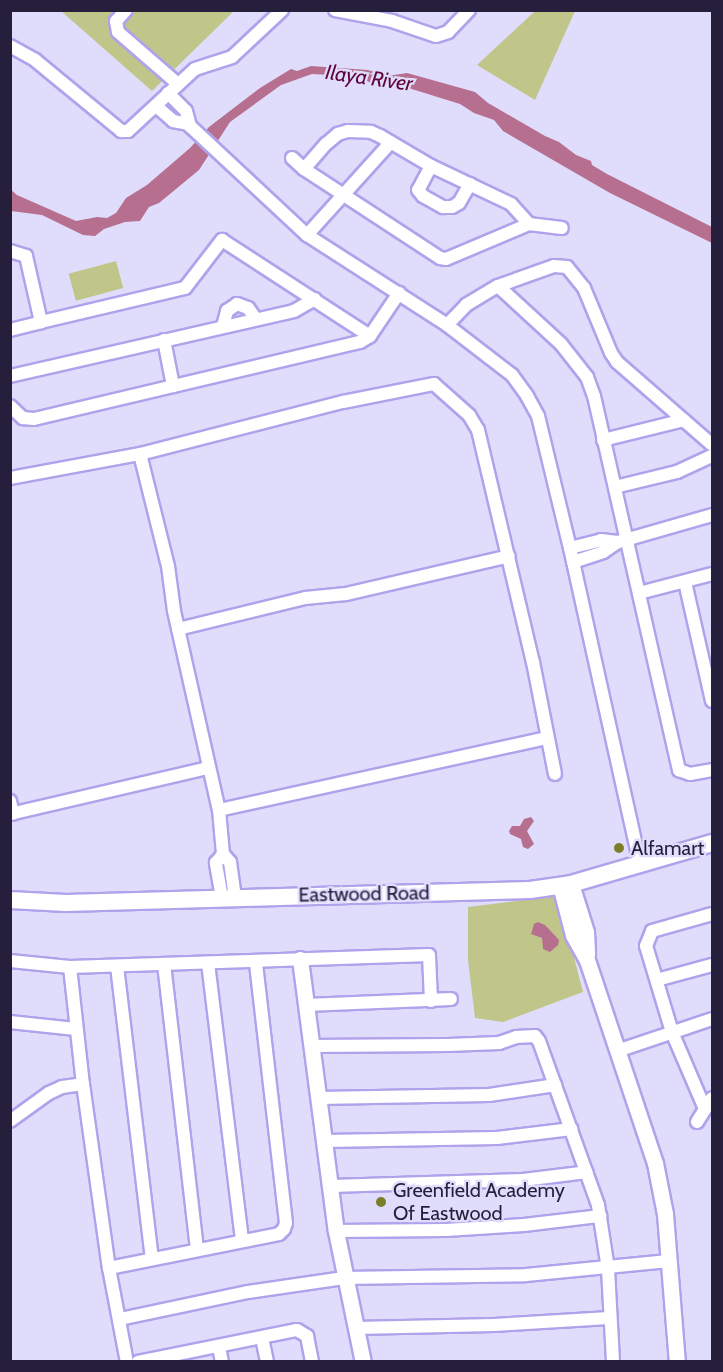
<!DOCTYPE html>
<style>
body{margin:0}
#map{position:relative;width:723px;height:1372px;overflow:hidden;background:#e0dcfb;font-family:Cabin,sans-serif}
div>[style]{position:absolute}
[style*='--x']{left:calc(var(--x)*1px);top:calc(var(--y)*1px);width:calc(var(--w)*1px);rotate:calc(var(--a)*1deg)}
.green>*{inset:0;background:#c0c68a;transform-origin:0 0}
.water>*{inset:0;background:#b76f8f}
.roads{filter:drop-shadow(2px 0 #b0a2eb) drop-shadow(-2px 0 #b0a2eb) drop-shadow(0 2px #b0a2eb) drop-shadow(0 -2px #b0a2eb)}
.minor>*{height:12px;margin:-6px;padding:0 6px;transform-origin:6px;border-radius:6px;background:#fff}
.tertiary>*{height:15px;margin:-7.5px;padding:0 7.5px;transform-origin:7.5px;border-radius:7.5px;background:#fff}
.secondary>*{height:16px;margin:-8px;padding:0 8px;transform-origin:8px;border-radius:8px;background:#fff}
.dots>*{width:16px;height:16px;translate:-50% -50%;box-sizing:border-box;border:3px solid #e0dcfb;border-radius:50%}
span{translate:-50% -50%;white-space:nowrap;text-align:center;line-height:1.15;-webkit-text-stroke:4.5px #e0dcfb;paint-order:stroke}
.poi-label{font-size:20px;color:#251f3c}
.left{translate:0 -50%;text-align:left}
.street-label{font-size:20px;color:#251f3c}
.water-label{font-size:21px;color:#60053a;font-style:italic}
.frame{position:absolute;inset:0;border:12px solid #251f3c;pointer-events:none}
</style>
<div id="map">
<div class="green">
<div style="clip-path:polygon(61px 11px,234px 11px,152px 91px)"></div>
<div style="clip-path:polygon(535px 11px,575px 11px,535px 100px,477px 65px)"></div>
<div style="left:116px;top:261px;width:28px;height:49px;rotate:75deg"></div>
<div style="clip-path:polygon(558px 896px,583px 992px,503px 1022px,475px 1018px,468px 960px,468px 907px)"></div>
</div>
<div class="water">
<div style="clip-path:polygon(311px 66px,368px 70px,387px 76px,407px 73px,475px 92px,488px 103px,545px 136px,559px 142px,576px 155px,591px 161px,592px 165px,607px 174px,712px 227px,712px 243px,610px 193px,503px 131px,494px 120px,474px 113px,460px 104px,386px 81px,372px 83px,348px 76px,312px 74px,281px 85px,230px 122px,199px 170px,159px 203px,149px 207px,140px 221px,125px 222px,104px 229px,95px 236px,83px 235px,42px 215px,11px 211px,10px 189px,17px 195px,76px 221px,97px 217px,107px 218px,116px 213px,126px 198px,147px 185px,190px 148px,209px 127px,260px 88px,291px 69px,297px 71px)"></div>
<div style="clip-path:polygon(531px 817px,534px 821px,527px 831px,534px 844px,528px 849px,523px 847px,521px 839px,510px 834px,509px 831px,512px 826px,520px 826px,524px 819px)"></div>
<div style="clip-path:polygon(538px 922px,545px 925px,559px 940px,558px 945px,550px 952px,543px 949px,542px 938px,531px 934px,534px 924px)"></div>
</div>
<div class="roads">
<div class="minor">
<div style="--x:126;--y:10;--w:15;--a:132"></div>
<div style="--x:116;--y:21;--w:11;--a:80"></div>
<div style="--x:118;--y:32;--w:79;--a:40.9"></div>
<div style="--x:335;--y:10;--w:58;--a:10.9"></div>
<div style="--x:392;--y:21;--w:46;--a:18.8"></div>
<div style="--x:436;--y:36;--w:13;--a:-18"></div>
<div style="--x:448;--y:32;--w:30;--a:-46"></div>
<div style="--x:10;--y:46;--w:29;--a:29"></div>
<div style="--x:35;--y:60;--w:112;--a:39.5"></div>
<div style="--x:121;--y:131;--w:7;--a:0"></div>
<div style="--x:128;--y:131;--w:91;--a:-42.8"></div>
<div style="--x:195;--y:69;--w:39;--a:-18"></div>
<div style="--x:232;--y:57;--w:69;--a:-43.2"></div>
<div style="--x:168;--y:93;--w:25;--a:45"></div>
<div style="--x:186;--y:111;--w:16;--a:75"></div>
<div style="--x:190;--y:126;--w:160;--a:43"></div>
<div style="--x:307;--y:235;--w:166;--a:32.7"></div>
<div style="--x:447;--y:325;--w:82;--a:37.6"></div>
<div style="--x:512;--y:375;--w:26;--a:54"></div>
<div style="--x:527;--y:396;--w:23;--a:61"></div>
<div style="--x:538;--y:416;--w:136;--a:76.4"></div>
<div style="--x:570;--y:548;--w:323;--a:77.5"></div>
<div style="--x:156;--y:106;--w:23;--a:41"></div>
<div style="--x:173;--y:121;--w:15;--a:11"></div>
<div style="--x:348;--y:131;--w:23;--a:2"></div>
<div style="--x:371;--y:132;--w:10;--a:24"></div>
<div style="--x:380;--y:136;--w:59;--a:30.5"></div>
<div style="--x:431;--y:166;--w:89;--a:25.4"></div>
<div style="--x:511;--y:204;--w:27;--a:48"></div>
<div style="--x:529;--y:224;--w:90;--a:157.1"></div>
<div style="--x:446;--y:259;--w:6;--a:-171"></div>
<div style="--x:440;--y:258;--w:163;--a:-146.8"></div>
<div style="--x:304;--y:169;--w:33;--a:-49"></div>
<div style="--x:326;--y:144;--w:16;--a:-40"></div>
<div style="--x:338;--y:134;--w:10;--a:-17"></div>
<div style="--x:292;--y:158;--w:16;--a:43"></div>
<div style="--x:431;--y:166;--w:27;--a:118"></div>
<div style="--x:418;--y:190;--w:8;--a:50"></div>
<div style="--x:423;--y:196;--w:23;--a:29"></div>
<div style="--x:443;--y:207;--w:9;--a:0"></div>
<div style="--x:452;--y:207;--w:8;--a:-30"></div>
<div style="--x:459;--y:203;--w:22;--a:-60"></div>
<div style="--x:529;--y:224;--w:33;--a:7"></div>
<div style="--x:307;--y:235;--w:125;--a:-47.9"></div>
<div style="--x:10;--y:251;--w:17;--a:17"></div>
<div style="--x:26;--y:256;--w:68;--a:77.2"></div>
<div style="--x:41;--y:322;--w:148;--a:-13.3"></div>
<div style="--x:185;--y:288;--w:61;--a:-52.4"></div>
<div style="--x:222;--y:240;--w:176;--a:33"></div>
<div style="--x:498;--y:286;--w:86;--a:42.6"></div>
<div style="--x:561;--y:344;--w:42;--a:51.8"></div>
<div style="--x:587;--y:377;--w:20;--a:70"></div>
<div style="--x:594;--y:396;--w:384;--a:77.2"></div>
<div style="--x:679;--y:770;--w:12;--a:20"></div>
<div style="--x:690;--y:774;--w:22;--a:-10"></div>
<div style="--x:447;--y:325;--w:28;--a:-46"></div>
<div style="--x:466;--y:305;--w:37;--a:-31"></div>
<div style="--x:498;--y:286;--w:59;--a:-19.7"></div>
<div style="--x:554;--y:266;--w:13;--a:4"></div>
<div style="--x:567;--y:267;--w:27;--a:51"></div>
<div style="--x:584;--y:288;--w:70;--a:67.4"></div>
<div style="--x:611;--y:353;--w:11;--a:56"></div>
<div style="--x:617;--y:362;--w:126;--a:41.1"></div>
<div style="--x:223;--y:326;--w:16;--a:-75"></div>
<div style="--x:227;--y:311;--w:12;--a:-35"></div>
<div style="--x:237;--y:304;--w:12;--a:20"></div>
<div style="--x:248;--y:308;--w:14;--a:54"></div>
<div style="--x:10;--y:330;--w:32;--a:-14"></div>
<div style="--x:164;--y:340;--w:47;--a:78.9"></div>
<div style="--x:10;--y:376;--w:291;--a:-12.9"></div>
<div style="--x:294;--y:311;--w:24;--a:-30"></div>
<div style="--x:10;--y:406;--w:18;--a:43"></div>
<div style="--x:23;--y:418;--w:11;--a:5"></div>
<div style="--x:34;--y:419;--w:335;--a:-13.3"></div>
<div style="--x:360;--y:342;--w:12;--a:-31"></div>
<div style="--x:370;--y:336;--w:52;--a:-56"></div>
<div style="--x:603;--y:440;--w:83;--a:-13.9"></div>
<div style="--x:140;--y:454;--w:115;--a:76"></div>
<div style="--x:168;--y:566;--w:45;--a:82.4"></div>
<div style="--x:174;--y:611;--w:204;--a:77.3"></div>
<div style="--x:219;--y:810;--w:44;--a:84.8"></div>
<div style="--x:223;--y:854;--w:11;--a:49"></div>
<div style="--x:230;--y:862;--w:35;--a:82"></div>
<div style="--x:10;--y:478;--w:132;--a:-10.5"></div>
<div style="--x:140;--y:454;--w:210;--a:-14.4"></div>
<div style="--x:343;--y:402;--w:93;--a:-11.2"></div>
<div style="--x:434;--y:384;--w:47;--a:41.5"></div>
<div style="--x:469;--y:415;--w:17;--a:59"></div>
<div style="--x:478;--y:430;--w:238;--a:76.7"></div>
<div style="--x:533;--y:662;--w:114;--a:78.9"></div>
<div style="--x:615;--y:487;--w:64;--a:-13.6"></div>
<div style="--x:677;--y:472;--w:38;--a:-25"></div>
<div style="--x:570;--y:548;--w:32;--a:-14"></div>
<div style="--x:601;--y:540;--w:17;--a:7"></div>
<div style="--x:573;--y:562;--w:32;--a:-18"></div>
<div style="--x:603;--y:552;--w:18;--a:-34"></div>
<div style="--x:618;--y:542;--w:98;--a:-16"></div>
<div style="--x:685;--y:582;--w:122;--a:77.2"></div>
<div style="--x:639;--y:593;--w:75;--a:-14.6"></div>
<div style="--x:178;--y:629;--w:131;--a:-13.7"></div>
<div style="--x:305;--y:598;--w:41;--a:-5.6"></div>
<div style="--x:346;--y:594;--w:167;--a:-13.1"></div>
<div style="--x:10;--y:801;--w:13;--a:77"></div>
<div style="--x:219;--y:810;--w:336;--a:-12.4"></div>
<div style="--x:10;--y:814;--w:203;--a:-13.1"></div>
<div style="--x:222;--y:898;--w:36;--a:-100"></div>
<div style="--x:216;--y:863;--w:11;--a:-52"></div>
<div style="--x:10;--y:961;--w:60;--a:5.7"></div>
<div style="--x:70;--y:967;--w:359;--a:-1.9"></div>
<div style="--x:429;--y:955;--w:46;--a:87.5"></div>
<div style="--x:208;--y:963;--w:279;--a:83"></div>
<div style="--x:164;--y:964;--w:286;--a:83.4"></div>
<div style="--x:117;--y:966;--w:294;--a:83.2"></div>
<div style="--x:70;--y:967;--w:118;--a:83.7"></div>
<div style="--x:83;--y:1084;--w:186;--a:82"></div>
<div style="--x:109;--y:1268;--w:96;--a:79.2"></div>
<div style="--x:657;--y:980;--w:57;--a:-15.3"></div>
<div style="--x:306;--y:1005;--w:145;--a:-2.4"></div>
<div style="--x:10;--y:1022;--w:66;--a:6.1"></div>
<div style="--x:312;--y:1046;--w:136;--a:-0.4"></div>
<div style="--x:448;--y:1045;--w:51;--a:-2.2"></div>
<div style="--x:499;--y:1043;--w:18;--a:-19"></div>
<div style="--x:516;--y:1037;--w:19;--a:-3"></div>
<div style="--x:535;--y:1036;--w:6;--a:51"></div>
<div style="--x:539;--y:1041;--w:174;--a:70.2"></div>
<div style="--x:598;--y:1205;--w:65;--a:81.1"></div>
<div style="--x:608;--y:1269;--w:93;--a:86.9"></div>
<div style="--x:617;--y:1051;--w:100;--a:-18.6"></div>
<div style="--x:318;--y:1098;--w:171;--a:-1"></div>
<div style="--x:489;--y:1095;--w:67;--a:-8.6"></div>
<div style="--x:705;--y:1109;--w:84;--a:-113.2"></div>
<div style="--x:672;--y:1032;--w:90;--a:-106.8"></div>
<div style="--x:646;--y:946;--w:16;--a:-68"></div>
<div style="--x:652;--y:931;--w:62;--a:-15.8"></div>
<div style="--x:10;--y:1121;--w:48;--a:-35.7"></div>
<div style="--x:49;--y:1093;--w:14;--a:-25"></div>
<div style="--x:62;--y:1087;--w:21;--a:-8"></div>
<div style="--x:697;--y:1122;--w:28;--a:-58"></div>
<div style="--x:325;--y:1141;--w:172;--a:-1"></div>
<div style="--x:497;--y:1138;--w:75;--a:-6.9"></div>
<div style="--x:331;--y:1186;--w:192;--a:-1.8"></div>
<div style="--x:523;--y:1180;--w:64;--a:-7.1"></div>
<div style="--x:336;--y:1231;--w:110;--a:-0.5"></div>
<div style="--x:446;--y:1230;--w:78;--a:-3.7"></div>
<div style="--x:524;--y:1225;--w:77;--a:-6.8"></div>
<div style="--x:109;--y:1268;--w:173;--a:-11.3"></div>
<div style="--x:279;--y:1234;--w:7;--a:-45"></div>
<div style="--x:284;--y:1229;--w:6;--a:-72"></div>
<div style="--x:286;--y:1223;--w:263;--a:-96.6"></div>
<div style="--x:120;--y:1319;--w:131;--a:-11.9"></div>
<div style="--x:248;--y:1292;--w:97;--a:-8.3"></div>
<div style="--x:344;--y:1278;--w:182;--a:-0.9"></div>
<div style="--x:526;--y:1275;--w:143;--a:-5.6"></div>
<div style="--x:355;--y:1328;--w:139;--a:-1.2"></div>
<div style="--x:494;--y:1325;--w:115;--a:-3.5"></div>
<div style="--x:262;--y:1338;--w:25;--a:78"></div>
<div style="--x:219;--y:1347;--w:15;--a:79"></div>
<div style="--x:138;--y:1362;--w:162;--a:-11.4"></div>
<div style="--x:297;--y:1330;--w:12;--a:31"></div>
<div style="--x:307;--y:1336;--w:26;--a:79"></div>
</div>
<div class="tertiary">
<div style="--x:571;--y:884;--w:50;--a:72.6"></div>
<div style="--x:586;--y:932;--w:22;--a:87"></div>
<div style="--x:560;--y:885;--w:52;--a:75.4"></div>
<div style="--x:573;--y:935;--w:29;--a:61"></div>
<div style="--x:587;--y:960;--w:214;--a:71.5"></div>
<div style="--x:655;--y:1163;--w:52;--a:78.9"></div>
<div style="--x:665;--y:1214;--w:148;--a:85.4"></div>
<div style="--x:300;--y:959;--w:274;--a:82.5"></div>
<div style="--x:336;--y:1231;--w:134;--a:78.4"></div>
</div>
<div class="secondary">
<div style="--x:10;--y:900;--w:56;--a:3.1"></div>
<div style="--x:66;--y:903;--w:464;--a:-1.6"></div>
<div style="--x:530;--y:890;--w:41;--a:-8.3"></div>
<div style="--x:571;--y:884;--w:147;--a:-16.2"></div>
</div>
</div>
<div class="dots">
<div style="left:619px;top:848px;background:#7a7e28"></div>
<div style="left:381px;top:1202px;background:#7a7e28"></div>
</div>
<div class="poi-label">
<span class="left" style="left:631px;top:848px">Alfamart</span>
<span class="left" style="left:393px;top:1202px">Greenfield Academy<br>Of Eastwood</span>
</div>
<div class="street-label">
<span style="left:364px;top:894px;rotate:-1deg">Eastwood Road</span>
</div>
<div class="water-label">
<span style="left:369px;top:78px;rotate:8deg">Ilaya River</span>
</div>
<div class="frame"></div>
</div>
